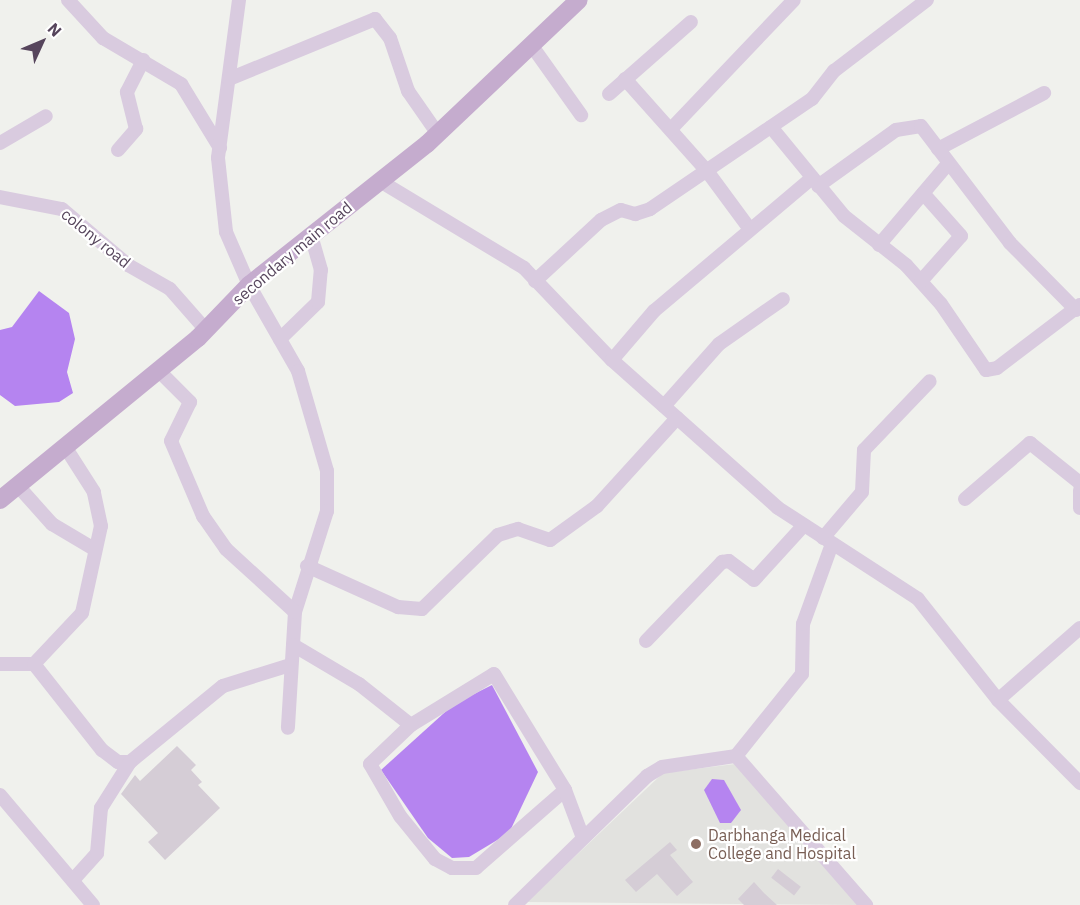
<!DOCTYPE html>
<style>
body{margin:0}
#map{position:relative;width:1080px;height:905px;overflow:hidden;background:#f0f1ed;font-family:"IBM Plex Sans",sans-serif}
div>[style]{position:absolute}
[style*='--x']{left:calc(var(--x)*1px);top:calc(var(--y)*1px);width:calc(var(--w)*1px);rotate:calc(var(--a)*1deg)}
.education>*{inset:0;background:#e2e2df}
.water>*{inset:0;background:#b584f0}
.building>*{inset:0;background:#d5cdd6;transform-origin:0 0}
.minor>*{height:14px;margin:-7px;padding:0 7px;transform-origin:7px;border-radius:7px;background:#d9cbdf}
.major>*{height:18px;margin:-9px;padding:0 9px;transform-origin:9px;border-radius:9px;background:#c5acce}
.dots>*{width:16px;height:16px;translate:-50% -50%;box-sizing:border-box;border:3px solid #fff;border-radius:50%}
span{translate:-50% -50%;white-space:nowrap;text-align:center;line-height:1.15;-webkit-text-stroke:4.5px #fff;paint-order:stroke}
.street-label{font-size:16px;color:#56455c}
.education-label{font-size:16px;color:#785e54}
.left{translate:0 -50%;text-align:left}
.north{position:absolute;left:12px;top:12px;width:60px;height:60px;-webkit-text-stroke:4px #fff;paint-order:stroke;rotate:46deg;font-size:16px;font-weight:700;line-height:24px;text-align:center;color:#56455c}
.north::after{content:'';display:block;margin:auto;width:21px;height:27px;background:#56455c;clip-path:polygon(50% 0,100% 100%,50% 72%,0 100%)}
</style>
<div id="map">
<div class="education">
<div style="clip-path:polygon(735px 764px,858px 905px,527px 902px,663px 773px)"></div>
</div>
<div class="water">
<div style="clip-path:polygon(39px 291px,69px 313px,75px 339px,67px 372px,73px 393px,59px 402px,15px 406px,0 395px,0 330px,12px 327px)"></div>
<div style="clip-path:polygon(492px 685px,538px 772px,509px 833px,469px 857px,452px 858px,428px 838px,381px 770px,454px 704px)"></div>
<div style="clip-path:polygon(712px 779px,724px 780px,741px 810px,731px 823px,720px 823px,704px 790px)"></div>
</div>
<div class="building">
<div style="clip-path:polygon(177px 746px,196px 765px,191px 770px,202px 782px,198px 785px,220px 808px,165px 860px,148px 842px,158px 833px,121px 794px,135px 775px,140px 781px)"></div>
<div style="clip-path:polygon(670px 842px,677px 850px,670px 855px,693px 882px,677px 896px,657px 874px,636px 892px,625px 880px)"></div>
<div style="left:778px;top:869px;width:29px;height:11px;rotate:38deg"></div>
<div style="clip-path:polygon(754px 882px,764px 893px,777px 905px,744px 905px,738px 899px)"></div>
</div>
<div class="minor">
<div style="--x:68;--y:0;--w:52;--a:47.4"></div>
<div style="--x:103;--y:38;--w:91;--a:30.5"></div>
<div style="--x:181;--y:84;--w:75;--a:58.6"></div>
<div style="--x:239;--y:0;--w:159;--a:97.6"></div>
<div style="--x:218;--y:158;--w:74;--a:83.8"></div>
<div style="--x:226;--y:232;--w:58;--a:66.5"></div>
<div style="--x:249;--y:285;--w:99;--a:60.3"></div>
<div style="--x:298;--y:371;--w:104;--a:73.8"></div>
<div style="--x:327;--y:471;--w:40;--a:90"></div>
<div style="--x:327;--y:511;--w:106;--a:107.6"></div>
<div style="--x:295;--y:612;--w:116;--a:93.5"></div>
<div style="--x:532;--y:46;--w:85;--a:54.6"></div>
<div style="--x:229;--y:79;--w:158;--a:-22.3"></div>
<div style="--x:375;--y:19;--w:24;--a:52"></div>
<div style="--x:390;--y:38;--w:56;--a:71.2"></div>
<div style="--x:408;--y:91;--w:52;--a:55.1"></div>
<div style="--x:625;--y:79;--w:123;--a:48.3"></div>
<div style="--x:707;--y:171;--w:71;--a:53.6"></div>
<div style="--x:609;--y:94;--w:109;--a:-41.3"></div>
<div style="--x:771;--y:127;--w:115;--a:50.6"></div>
<div style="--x:844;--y:216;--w:79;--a:38.3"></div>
<div style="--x:906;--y:265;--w:52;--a:48.1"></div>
<div style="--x:941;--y:304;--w:80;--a:55.7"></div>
<div style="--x:986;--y:370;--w:11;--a:-10"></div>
<div style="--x:997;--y:368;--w:104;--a:-37.2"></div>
<div style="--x:671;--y:129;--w:178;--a:-46.4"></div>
<div style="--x:0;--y:143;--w:53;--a:-30.4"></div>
<div style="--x:938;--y:149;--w:120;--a:-27.8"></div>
<div style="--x:118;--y:150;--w:28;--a:-49"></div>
<div style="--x:136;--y:129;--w:38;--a:-104"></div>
<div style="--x:127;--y:92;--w:36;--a:-63"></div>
<div style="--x:380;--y:181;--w:168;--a:31.1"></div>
<div style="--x:524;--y:268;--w:127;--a:46.3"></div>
<div style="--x:612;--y:360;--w:222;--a:41.7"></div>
<div style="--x:778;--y:508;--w:167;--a:33"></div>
<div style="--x:918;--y:599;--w:129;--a:51.6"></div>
<div style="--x:998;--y:700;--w:117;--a:45.3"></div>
<div style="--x:818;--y:186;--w:96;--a:-35.7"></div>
<div style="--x:896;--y:130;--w:25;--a:-9"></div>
<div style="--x:921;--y:126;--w:147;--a:52.7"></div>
<div style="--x:1010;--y:243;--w:94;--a:45.4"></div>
<div style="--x:0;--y:197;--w:63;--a:11"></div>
<div style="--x:62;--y:209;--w:87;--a:40.3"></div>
<div style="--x:128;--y:265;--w:48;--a:29.7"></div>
<div style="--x:170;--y:289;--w:55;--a:48.7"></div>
<div style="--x:879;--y:245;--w:106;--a:-49.6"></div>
<div style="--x:535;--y:281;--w:90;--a:-42.7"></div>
<div style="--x:601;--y:220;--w:22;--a:-27"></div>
<div style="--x:621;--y:210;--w:15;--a:16"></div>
<div style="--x:635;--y:214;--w:16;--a:-18"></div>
<div style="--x:650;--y:209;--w:196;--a:-34.2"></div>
<div style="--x:812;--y:99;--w:36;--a:-52"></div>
<div style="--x:834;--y:71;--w:117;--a:-37.4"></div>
<div style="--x:921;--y:281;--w:60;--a:-48.4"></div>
<div style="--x:961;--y:236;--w:57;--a:-131.5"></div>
<div style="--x:280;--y:339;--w:53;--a:-44.2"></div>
<div style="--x:318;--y:302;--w:32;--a:-85"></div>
<div style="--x:321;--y:270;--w:35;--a:-106"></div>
<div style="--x:612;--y:360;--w:65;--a:-49.4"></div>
<div style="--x:654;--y:311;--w:207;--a:-40.1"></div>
<div style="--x:159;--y:371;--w:44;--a:45"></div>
<div style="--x:190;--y:402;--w:43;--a:116"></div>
<div style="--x:171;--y:441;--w:82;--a:66.9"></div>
<div style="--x:203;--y:516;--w:40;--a:55.1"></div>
<div style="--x:226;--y:549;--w:93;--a:42.4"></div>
<div style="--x:664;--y:406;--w:83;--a:-48.4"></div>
<div style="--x:719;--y:344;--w:78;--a:-35.1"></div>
<div style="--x:18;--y:486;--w:51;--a:48.2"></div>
<div style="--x:52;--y:524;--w:49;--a:30.8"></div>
<div style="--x:1080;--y:490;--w:18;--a:90"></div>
<div style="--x:965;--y:499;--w:86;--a:-40.7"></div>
<div style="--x:1030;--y:443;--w:64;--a:38.7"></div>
<div style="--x:823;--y:538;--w:60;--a:-49.7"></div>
<div style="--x:862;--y:492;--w:42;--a:-87.3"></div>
<div style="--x:864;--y:450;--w:95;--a:-46.3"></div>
<div style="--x:307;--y:566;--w:100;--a:24.3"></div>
<div style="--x:398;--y:607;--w:24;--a:5"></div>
<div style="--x:422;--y:609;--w:106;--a:-44.2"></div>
<div style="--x:498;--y:535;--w:21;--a:-17"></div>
<div style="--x:518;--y:529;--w:34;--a:19"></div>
<div style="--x:550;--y:540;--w:58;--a:-35.9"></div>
<div style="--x:597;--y:506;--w:119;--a:-47.7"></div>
<div style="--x:646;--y:641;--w:110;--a:-46.1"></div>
<div style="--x:722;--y:562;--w:7;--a:-8"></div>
<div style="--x:729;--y:561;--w:31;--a:37"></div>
<div style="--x:754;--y:580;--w:74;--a:-47.7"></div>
<div style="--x:293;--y:645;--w:77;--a:30.6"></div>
<div style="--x:359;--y:684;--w:66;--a:38.3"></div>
<div style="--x:411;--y:725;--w:97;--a:-31.6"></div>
<div style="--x:494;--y:674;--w:136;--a:58.5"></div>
<div style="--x:565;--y:790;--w:118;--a:138.8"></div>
<div style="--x:476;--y:868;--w:24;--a:180"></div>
<div style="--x:452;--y:868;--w:19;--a:-152"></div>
<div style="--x:435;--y:859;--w:55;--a:-129.1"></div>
<div style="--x:400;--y:816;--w:60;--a:-120"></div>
<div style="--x:370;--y:764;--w:57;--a:-43.6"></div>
<div style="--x:0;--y:664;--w:34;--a:0"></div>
<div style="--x:34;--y:664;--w:110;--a:51.7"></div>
<div style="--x:102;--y:750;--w:20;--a:37"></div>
<div style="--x:118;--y:762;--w:12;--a:0"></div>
<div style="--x:130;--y:762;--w:120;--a:-39.3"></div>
<div style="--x:223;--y:686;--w:70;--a:-17.4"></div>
<div style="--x:34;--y:664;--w:70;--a:-46.7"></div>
<div style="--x:82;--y:613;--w:89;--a:-77.7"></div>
<div style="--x:101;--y:526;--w:35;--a:-102"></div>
<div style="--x:94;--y:492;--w:52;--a:-122.5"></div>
<div style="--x:998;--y:700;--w:109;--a:-41.3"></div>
<div style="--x:736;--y:756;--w:105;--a:-51.2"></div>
<div style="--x:802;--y:674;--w:50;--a:-88.9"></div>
<div style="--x:803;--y:624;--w:85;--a:-70.1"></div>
<div style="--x:565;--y:790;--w:51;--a:69.4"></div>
<div style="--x:0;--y:795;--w:144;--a:49.8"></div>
<div style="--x:73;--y:880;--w:36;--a:-48"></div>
<div style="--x:97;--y:853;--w:45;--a:-84.9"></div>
<div style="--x:101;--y:808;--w:54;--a:-57.8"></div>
<div style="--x:515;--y:905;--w:185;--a:-44.3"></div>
<div style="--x:647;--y:776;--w:17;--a:-31"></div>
<div style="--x:662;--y:767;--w:75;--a:-8.5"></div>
<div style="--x:736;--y:756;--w:198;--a:48.9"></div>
</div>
<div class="major">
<div style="--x:0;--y:500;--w:256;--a:-39.3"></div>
<div style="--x:198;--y:338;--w:74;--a:-46.1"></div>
<div style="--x:249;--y:285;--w:227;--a:-38.4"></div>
<div style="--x:427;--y:144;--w:209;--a:-43.5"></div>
</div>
<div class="dots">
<div style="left:696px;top:844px;background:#8d6e63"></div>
</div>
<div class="street-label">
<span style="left:96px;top:238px;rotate:39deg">colony road</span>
<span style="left:292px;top:253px;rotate:-40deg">secondary main road</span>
</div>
<div class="education-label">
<span class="left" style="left:708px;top:844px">Darbhanga Medical<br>College and Hospital</span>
</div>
<div class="north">N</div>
</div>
